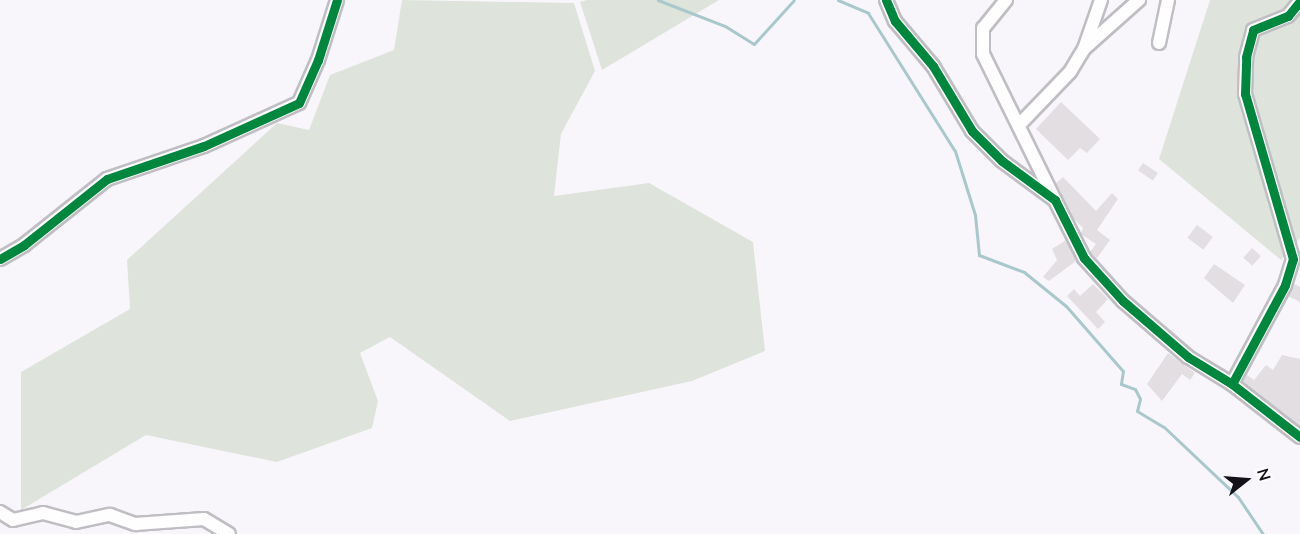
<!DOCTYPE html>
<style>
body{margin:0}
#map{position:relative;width:1300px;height:534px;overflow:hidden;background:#f8f6fb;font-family:"Nunito Sans",sans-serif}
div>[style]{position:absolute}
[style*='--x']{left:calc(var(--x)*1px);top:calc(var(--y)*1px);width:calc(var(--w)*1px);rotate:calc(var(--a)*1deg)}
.green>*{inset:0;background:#dee4db}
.stream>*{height:3px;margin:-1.5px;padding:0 1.5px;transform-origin:1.5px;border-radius:1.5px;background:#a9c8cc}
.building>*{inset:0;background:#e3dee2;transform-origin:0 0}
.roads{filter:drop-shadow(2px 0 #c0bec3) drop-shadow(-2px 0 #c0bec3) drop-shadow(0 2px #c0bec3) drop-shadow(0 -2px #c0bec3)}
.minor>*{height:12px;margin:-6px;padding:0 6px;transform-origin:6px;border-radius:6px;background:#fefefe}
.cycleway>*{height:9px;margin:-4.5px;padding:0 4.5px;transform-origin:4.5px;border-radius:4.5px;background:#00873e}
span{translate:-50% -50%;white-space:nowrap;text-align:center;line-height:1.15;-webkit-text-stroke:5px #fff;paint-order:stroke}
.north{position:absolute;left:1216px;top:450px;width:60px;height:60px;-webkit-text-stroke:4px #fff;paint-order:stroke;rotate:73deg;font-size:16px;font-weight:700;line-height:24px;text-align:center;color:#141218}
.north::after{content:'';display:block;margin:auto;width:21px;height:27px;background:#141218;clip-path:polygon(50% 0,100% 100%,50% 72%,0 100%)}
</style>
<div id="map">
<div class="green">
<div style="clip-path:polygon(402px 0,574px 3px,595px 71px,561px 134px,554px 196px,649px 183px,753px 242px,765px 351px,692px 381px,510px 421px,390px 337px,360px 353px,378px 401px,372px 428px,277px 462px,146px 435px,21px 510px,21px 372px,130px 309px,127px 260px,277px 123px,309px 130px,330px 75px,394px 50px)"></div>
<div style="clip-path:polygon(587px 0,719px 0,602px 70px,580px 2px)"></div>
<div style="clip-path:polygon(1210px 0,1300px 0,1300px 238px,1281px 260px,1159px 159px)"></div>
</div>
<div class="stream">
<div style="--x:658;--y:0;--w:72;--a:21.2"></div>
<div style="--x:725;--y:26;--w:34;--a:32"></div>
<div style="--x:754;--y:44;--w:59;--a:-47.7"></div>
<div style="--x:838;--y:0;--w:33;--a:23"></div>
<div style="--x:868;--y:13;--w:163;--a:57.8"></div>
<div style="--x:955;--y:151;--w:67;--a:72.6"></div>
<div style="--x:975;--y:215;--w:40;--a:84.3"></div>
<div style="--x:979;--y:255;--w:48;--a:20.7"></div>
<div style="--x:1024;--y:272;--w:54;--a:39"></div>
<div style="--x:1066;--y:306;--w:86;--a:48.8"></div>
<div style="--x:1123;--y:371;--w:13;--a:99"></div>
<div style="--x:1121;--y:384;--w:15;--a:20"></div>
<div style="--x:1135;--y:389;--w:11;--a:63"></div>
<div style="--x:1140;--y:399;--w:12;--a:104"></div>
<div style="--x:1137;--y:411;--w:31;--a:31"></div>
<div style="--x:1164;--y:427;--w:102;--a:43.4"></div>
<div style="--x:1238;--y:497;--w:45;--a:56"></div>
</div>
<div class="building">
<div style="clip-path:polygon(1061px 102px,1100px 139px,1087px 153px,1080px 148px,1068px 160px,1036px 129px)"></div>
<div style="left:1143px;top:163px;width:18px;height:9px;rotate:34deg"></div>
<div style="clip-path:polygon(1063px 177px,1096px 211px,1112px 193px,1118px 199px,1097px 230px,1110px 240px,1097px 258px,1090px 252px,1096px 244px,1081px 234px,1083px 228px,1074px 219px,1056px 183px)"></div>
<div style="left:1197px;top:225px;width:20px;height:16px;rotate:37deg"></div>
<div style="clip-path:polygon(1066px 240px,1076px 261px,1049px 281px,1043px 277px,1057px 260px,1052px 249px)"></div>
<div style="left:1252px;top:248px;width:12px;height:13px;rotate:42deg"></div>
<div style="clip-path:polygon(1214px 264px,1245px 285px,1233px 303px,1204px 278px)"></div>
<div style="clip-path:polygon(1093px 284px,1108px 299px,1096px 312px,1105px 322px,1098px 329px,1067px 296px,1074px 289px,1080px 296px)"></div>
<div style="clip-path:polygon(1294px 284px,1300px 287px,1300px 302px,1288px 296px)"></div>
<div style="clip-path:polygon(1168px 353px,1195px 373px,1190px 380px,1182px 374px,1162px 401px,1147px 384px)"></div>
<div style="clip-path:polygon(1282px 355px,1300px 359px,1300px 427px,1243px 382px,1247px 375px,1254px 380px,1266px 365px,1273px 370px)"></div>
</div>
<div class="roads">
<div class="minor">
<div style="--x:886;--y:0;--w:23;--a:67"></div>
<div style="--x:895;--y:21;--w:59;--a:49.8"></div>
<div style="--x:933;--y:66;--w:76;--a:59"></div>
<div style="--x:972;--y:131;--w:42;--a:45"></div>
<div style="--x:1002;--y:161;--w:66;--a:36.3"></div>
<div style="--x:1055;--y:200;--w:65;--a:63.4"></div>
<div style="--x:1084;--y:258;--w:58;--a:47.8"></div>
<div style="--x:1123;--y:301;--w:86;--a:40.7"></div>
<div style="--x:1188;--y:357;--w:52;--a:31.5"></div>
<div style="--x:1232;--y:384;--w:86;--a:37.9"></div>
<div style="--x:1006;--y:0;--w:36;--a:129"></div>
<div style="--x:983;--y:28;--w:26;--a:90"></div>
<div style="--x:983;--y:54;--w:161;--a:63.8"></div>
<div style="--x:1159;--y:43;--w:44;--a:-78.2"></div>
<div style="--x:1086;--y:47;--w:71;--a:-41.6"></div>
<div style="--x:1019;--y:125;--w:74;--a:-46.1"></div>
<div style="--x:1070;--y:72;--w:27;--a:-59"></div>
<div style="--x:1084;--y:49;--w:52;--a:-70.9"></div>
<div style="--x:0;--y:259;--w:28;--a:-30"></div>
<div style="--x:24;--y:245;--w:106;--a:-38.5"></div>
<div style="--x:107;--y:179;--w:102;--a:-18.8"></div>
<div style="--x:204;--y:146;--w:104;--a:-24.4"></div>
<div style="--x:299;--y:103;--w:47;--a:-66.2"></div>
<div style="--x:318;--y:60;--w:63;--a:-72.4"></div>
<div style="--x:1232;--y:384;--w:112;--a:-61.8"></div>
<div style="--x:1285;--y:285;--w:27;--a:-73"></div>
<div style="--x:1293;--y:259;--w:172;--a:-106.2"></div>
<div style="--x:1245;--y:94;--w:37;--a:-88"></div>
<div style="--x:1246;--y:57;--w:28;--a:-75"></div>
<div style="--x:1253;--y:30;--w:38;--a:-22"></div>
<div style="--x:1288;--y:16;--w:19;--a:-51"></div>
<div style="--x:0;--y:512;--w:15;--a:32"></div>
<div style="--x:13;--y:520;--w:31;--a:-13"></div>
<div style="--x:43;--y:513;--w:34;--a:15"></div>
<div style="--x:76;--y:522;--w:35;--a:-12"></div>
<div style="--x:110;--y:515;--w:27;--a:20"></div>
<div style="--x:135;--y:524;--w:69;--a:-4.1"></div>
<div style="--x:204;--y:519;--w:29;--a:31"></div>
</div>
</div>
<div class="cycleway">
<div style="--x:886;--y:0;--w:23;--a:67"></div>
<div style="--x:895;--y:21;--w:59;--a:49.8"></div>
<div style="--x:933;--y:66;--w:76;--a:59"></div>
<div style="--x:972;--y:131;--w:42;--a:45"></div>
<div style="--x:1002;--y:161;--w:66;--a:36.3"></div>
<div style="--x:1055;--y:200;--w:65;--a:63.4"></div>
<div style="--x:1084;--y:258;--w:58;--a:47.8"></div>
<div style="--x:1123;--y:301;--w:86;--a:40.7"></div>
<div style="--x:1188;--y:357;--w:52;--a:31.5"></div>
<div style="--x:1232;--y:384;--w:86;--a:37.9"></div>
<div style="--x:0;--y:259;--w:28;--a:-30"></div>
<div style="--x:24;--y:245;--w:106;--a:-38.5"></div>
<div style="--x:107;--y:179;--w:102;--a:-18.8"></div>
<div style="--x:204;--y:146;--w:104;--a:-24.4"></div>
<div style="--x:299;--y:103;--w:47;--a:-66.2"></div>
<div style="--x:318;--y:60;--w:63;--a:-72.4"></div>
<div style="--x:1232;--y:384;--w:112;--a:-61.8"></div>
<div style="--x:1285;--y:285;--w:27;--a:-73"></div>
<div style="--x:1293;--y:259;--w:172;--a:-106.2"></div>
<div style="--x:1245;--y:94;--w:37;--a:-88"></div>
<div style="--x:1246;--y:57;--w:28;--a:-75"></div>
<div style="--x:1253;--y:30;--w:38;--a:-22"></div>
<div style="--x:1288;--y:16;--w:19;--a:-51"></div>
</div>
<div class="north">N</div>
</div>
